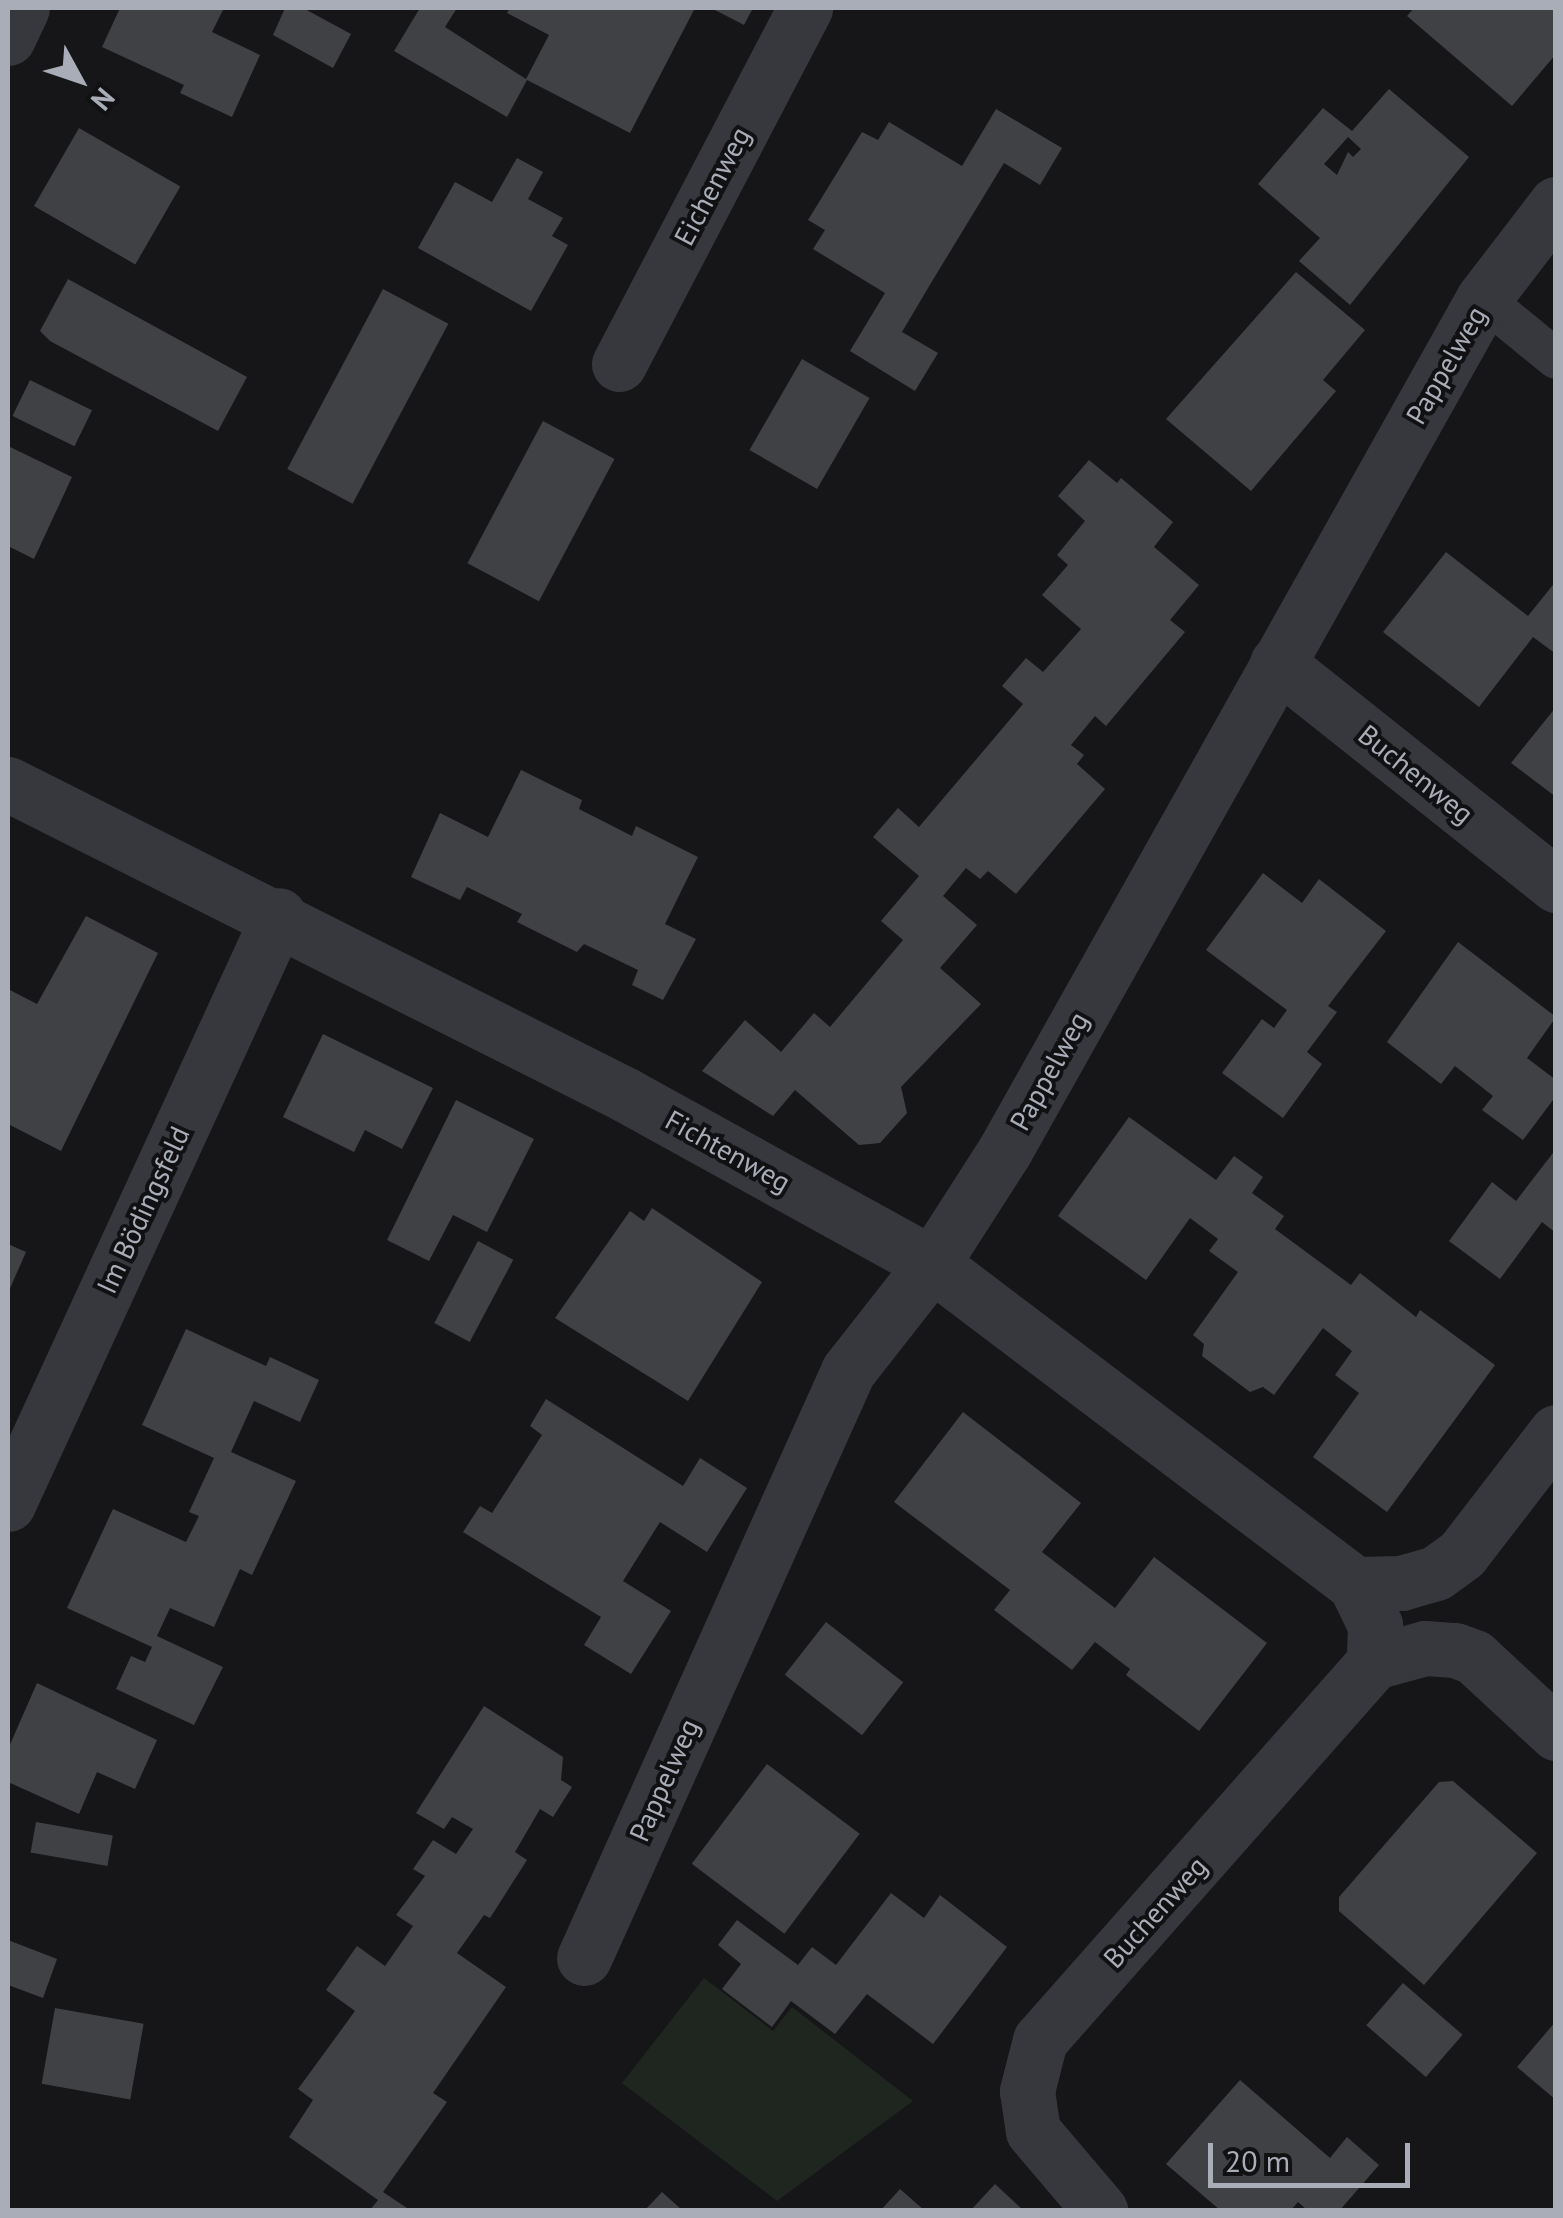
<!DOCTYPE html>
<meta charset="utf-8">
<style>
body{margin:0}
#map{position:relative;width:1563px;height:2218px;overflow:hidden;background:#161618;font-family:"PT Sans",sans-serif}
div>[style]{position:absolute}
[style*='--x']{left:calc(var(--x)*1px);top:calc(var(--y)*1px);width:calc(var(--w)*1px);rotate:calc(var(--a)*1deg)}
.green>*{inset:0;background:#1e261f}
.building>*{inset:0;background:#404145;transform-origin:0 0}
.lane>*{height:40px;margin:-20px;padding:0 20px;transform-origin:20px;border-radius:20px;background:#37383d}
.street>*{height:55px;margin:-27.5px;padding:0 27.5px;transform-origin:27.5px;border-radius:27.5px;background:#37383d}
span{translate:-50% -50%;white-space:nowrap;text-align:center;line-height:1.15;-webkit-text-stroke:8px #111113;paint-order:stroke}
.street-label{font-size:28px;color:#a8adb8}
.frame{position:absolute;inset:0;border:10px solid #a8adb8;pointer-events:none}
.north{position:absolute;left:30px;top:30px;width:100px;height:100px;-webkit-text-stroke:8px #111113;paint-order:stroke;rotate:130deg;font-size:28px;font-weight:700;line-height:40px;text-align:center;color:#a8adb8}
.north::after{content:'';display:block;margin:auto;width:35px;height:45px;background:#a8adb8;clip-path:polygon(50% 0,100% 100%,50% 72%,0 100%)}
.scale{position:absolute;left:1208px;top:2143px;width:202px;height:45px;box-sizing:border-box;border:5px solid #a8adb8;border-top:0;padding-left:12px;font-size:30px;line-height:35px;white-space:nowrap;color:#a8adb8;-webkit-text-stroke:8px #111113;paint-order:stroke}
</style>
<div id="map">
<div class="green">
<div style="clip-path:polygon(704px 1978px,773px 2031px,792px 2007px,913px 2101px,777px 2201px,622px 2083px)"></div>
</div>
<div class="building">
<div style="clip-path:polygon(120px 8px,224px 8px,212px 32px,260px 55px,232px 117px,180px 93px,184px 85px,102px 47px)"></div>
<div style="clip-path:polygon(285px 8px,303px 8px,351px 34px,333px 68px,273px 35px)"></div>
<div style="clip-path:polygon(420px 8px,457px 8px,445px 27px,526px 79px,549px 35px,507px 13px,510px 8px,695px 8px,630px 133px,527px 80px,507px 117px,394px 51px)"></div>
<div style="clip-path:polygon(711px 8px,753px 8px,744px 25px)"></div>
<div style="clip-path:polygon(1414px 8px,1556px 8px,1556px 54px,1512px 106px,1407px 16px)"></div>
<div style="clip-path:polygon(evenodd,1389px 89px,1469px 157px,1350px 305px,1299px 261px,1320px 238px,1258px 184px,1323px 108px,1352px 131px,1389px 89px,1348px 137px,1361px 149px,1353px 157px,1348px 152px,1337px 175px,1324px 164px,1348px 137px)"></div>
<div style="clip-path:polygon(996px 109px,1062px 148px,1040px 185px,1004px 163px,931px 283px,902px 332px,938px 353px,915px 391px,850px 351px,885px 293px,813px 249px,825px 230px,808px 220px,862px 132px,878px 140px,889px 122px,962px 166px)"></div>
<div style="left:79px;top:128px;width:117px;height:90px;rotate:30deg"></div>
<div style="clip-path:polygon(517px 158px,543px 172px,528px 199px,563px 218px,552px 236px,568px 245px,531px 311px,418px 248px,455px 182px,492px 202px)"></div>
<div style="clip-path:polygon(1296px 272px,1365px 330px,1323px 380px,1336px 391px,1251px 491px,1166px 419px)"></div>
<div style="clip-path:polygon(68px 279px,247px 377px,218px 431px,50px 341px,40px 331px)"></div>
<div style="left:383px;top:289px;width:74px;height:204px;rotate:28deg"></div>
<div style="left:802px;top:359px;width:78px;height:105px;rotate:30deg"></div>
<div style="left:30px;top:380px;width:69px;height:40px;rotate:26deg"></div>
<div style="left:543px;top:421px;width:81px;height:161px;rotate:28deg"></div>
<div style="clip-path:polygon(8px 446px,72px 477px,34px 559px,8px 546px)"></div>
<div style="clip-path:polygon(1089px 460px,1117px 483px,1121px 478px,1173px 522px,1154px 547px,1199px 585px,1170px 620px,1185px 632px,1106px 726px,1095px 716px,1071px 745px,1084px 755px,1077px 764px,1105px 789px,1016px 894px,988px 871px,980px 879px,966px 868px,943px 896px,977px 925px,940px 968px,981px 1004px,901px 1087px,907px 1113px,880px 1143px,859px 1145px,795px 1090px,773px 1116px,702px 1071px,745px 1020px,781px 1052px,814px 1013px,830px 1027px,903px 940px,881px 921px,919px 876px,873px 837px,898px 808px,919px 827px,1023px 704px,1002px 686px,1026px 658px,1043px 672px,1081px 629px,1042px 595px,1068px 565px,1057px 555px,1085px 521px,1058px 496px)"></div>
<div style="clip-path:polygon(1446px 552px,1528px 616px,1556px 581px,1556px 654px,1533px 637px,1479px 707px,1383px 632px)"></div>
<div style="clip-path:polygon(1556px 707px,1556px 797px,1511px 763px)"></div>
<div style="clip-path:polygon(521px 770px,582px 800px,579px 809px,632px 836px,636px 826px,698px 857px,665px 924px,696px 939px,663px 1000px,632px 985px,638px 970px,584px 944px,577px 952px,517px 922px,522px 914px,467px 887px,460px 900px,411px 877px,440px 813px,488px 837px)"></div>
<div style="clip-path:polygon(1263px 873px,1302px 903px,1319px 879px,1386px 931px,1328px 1006px,1337px 1012px,1307px 1052px,1322px 1064px,1283px 1118px,1222px 1073px,1262px 1019px,1274px 1028px,1287px 1010px,1206px 950px)"></div>
<div style="clip-path:polygon(86px 916px,158px 953px,61px 1151px,8px 1124px,8px 989px,37px 1004px)"></div>
<div style="clip-path:polygon(1458px 942px,1556px 1017px,1527px 1058px,1556px 1080px,1556px 1096px,1523px 1140px,1482px 1110px,1493px 1096px,1455px 1066px,1441px 1084px,1387px 1042px)"></div>
<div style="clip-path:polygon(323px 1034px,433px 1088px,402px 1149px,365px 1130px,354px 1152px,283px 1117px)"></div>
<div style="clip-path:polygon(456px 1100px,534px 1139px,487px 1232px,453px 1215px,429px 1261px,387px 1240px)"></div>
<div style="clip-path:polygon(1129px 1117px,1216px 1180px,1234px 1156px,1263px 1177px,1252px 1193px,1284px 1216px,1275px 1229px,1351px 1285px,1360px 1273px,1416px 1317px,1420px 1310px,1495px 1365px,1387px 1512px,1313px 1457px,1359px 1393px,1335px 1375px,1352px 1351px,1323px 1328px,1274px 1395px,1263px 1387px,1250px 1392px,1202px 1356px,1204px 1344px,1193px 1335px,1238px 1272px,1209px 1251px,1218px 1239px,1190px 1218px,1146px 1280px,1058px 1216px)"></div>
<div style="clip-path:polygon(1556px 1149px,1556px 1233px,1542px 1222px,1500px 1279px,1449px 1241px,1492px 1182px,1516px 1201px)"></div>
<div style="clip-path:polygon(652px 1208px,762px 1282px,688px 1401px,555px 1318px,630px 1211px,644px 1221px)"></div>
<div style="left:478px;top:1241px;width:40px;height:93px;rotate:28deg"></div>
<div style="clip-path:polygon(8px 1244px,26px 1252px,8px 1293px)"></div>
<div style="clip-path:polygon(186px 1329px,266px 1366px,270px 1357px,319px 1380px,300px 1422px,254px 1401px,231px 1452px,296px 1481px,252px 1575px,240px 1569px,214px 1627px,170px 1608px,157px 1636px,223px 1667px,194px 1725px,116px 1689px,131px 1656px,145px 1662px,152px 1647px,67px 1608px,113px 1509px,186px 1542px,199px 1516px,189px 1512px,214px 1458px,142px 1425px)"></div>
<div style="clip-path:polygon(546px 1399px,683px 1486px,700px 1458px,747px 1488px,707px 1552px,660px 1522px,623px 1581px,671px 1611px,631px 1674px,584px 1645px,601px 1617px,463px 1532px,480px 1506px,492px 1513px,542px 1435px,530px 1426px)"></div>
<div style="clip-path:polygon(963px 1412px,1081px 1503px,1042px 1552px,1115px 1608px,1154px 1557px,1267px 1643px,1199px 1731px,1126px 1675px,1130px 1669px,1095px 1642px,1072px 1670px,994px 1610px,1010px 1590px,894px 1502px)"></div>
<div style="left:826px;top:1622px;width:98px;height:67px;rotate:38deg"></div>
<div style="clip-path:polygon(37px 1683px,157px 1740px,135px 1789px,97px 1772px,79px 1814px,8px 1782px,8px 1749px)"></div>
<div style="clip-path:polygon(484px 1706px,563px 1757px,561px 1780px,572px 1787px,553px 1817px,540px 1809px,515px 1852px,527px 1860px,490px 1918px,484px 1915px,457px 1953px,506px 1987px,433px 2093px,447px 2102px,383px 2192px,410px 2210px,370px 2210px,378px 2200px,289px 2137px,313px 2100px,298px 2089px,355px 2011px,326px 1990px,357px 1946px,385px 1966px,413px 1926px,396px 1915px,425px 1876px,413px 1869px,433px 1840px,456px 1854px,473px 1829px,452px 1817px,444px 1829px,416px 1813px)"></div>
<div style="left:767px;top:1764px;width:116px;height:125px;rotate:37deg"></div>
<div style="clip-path:polygon(1453px 1781px,1537px 1853px,1424px 1985px,1339px 1911px,1339px 1897px,1439px 1782px)"></div>
<div style="left:36px;top:1822px;width:78px;height:31px;rotate:10deg"></div>
<div style="clip-path:polygon(891px 1893px,924px 1918px,940px 1895px,1007px 1947px,933px 2044px,867px 1994px,835px 2034px,791px 2001px,772px 2027px,722px 1989px,741px 1964px,718px 1945px,737px 1920px,798px 1965px,812px 1947px,836px 1965px)"></div>
<div style="clip-path:polygon(8px 1940px,57px 1959px,43px 1998px,8px 1985px)"></div>
<div style="left:1403px;top:1983px;width:79px;height:56px;rotate:41deg"></div>
<div style="left:55px;top:2008px;width:90px;height:77px;rotate:10deg"></div>
<div style="clip-path:polygon(1556px 2021px,1556px 2100px,1517px 2067px)"></div>
<div style="clip-path:polygon(1240px 2080px,1330px 2158px,1347px 2137px,1379px 2165px,1340px 2210px,1307px 2210px,1298px 2202px,1291px 2210px,1220px 2210px,1166px 2164px)"></div>
<div style="clip-path:polygon(995px 2184px,1023px 2210px,971px 2210px)"></div>
<div style="clip-path:polygon(900px 2189px,924px 2210px,881px 2210px)"></div>
<div style="clip-path:polygon(662px 2192px,682px 2210px,645px 2210px)"></div>
</div>
<div class="lane">
<div style="--x:1483;--y:299;--w:94;--a:39.4"></div>
</div>
<div class="street">
<div style="--x:8;--y:38;--w:33;--a:-65"></div>
<div style="--x:619;--y:364;--w:402;--a:-62.4"></div>
<div style="--x:1277;--y:663;--w:357;--a:38.5"></div>
<div style="--x:8;--y:784;--w:692;--a:26.71"></div>
<div style="--x:626;--y:1095;--w:350;--a:28.9"></div>
<div style="--x:932;--y:1264;--w:530;--a:37.11"></div>
<div style="--x:1355;--y:1584;--w:46;--a:64"></div>
<div style="--x:1375;--y:1625;--w:37;--a:92"></div>
<div style="--x:1374;--y:1662;--w:504;--a:131.46"></div>
<div style="--x:1040;--y:2040;--w:53;--a:104.3"></div>
<div style="--x:1027;--y:2091;--w:40;--a:81.5"></div>
<div style="--x:1033;--y:2131;--w:104;--a:49.7"></div>
<div style="--x:8;--y:1504;--w:648;--a:-65.29"></div>
<div style="--x:1355;--y:1584;--w:46;--a:-1.2"></div>
<div style="--x:1401;--y:1583;--w:36;--a:-16"></div>
<div style="--x:1436;--y:1573;--w:32;--a:-36"></div>
<div style="--x:1462;--y:1554;--w:154;--a:-52.4"></div>
<div style="--x:1374;--y:1662;--w:53;--a:-15.4"></div>
<div style="--x:1425;--y:1648;--w:30;--a:4"></div>
<div style="--x:1455;--y:1650;--w:20;--a:20"></div>
<div style="--x:1474;--y:1657;--w:112;--a:42.8"></div>
<div style="--x:584;--y:1958;--w:644;--a:-65.78"></div>
<div style="--x:848;--y:1371;--w:136;--a:-51.9"></div>
<div style="--x:932;--y:1264;--w:133;--a:-57.3"></div>
<div style="--x:1004;--y:1152;--w:978;--a:-60.68"></div>
<div style="--x:1483;--y:299;--w:120;--a:-52.5"></div>
</div>
<div class="street-label">
<span style="left:712px;top:186px;rotate:-62deg">Eichenweg</span>
<span style="left:1446px;top:365px;rotate:-60deg">Pappelweg</span>
<span style="left:1416px;top:774px;rotate:39deg">Buchenweg</span>
<span style="left:1049px;top:1071px;rotate:-61deg">Pappelweg</span>
<span style="left:728px;top:1151px;rotate:29deg">Fichtenweg</span>
<span style="left:143px;top:1210px;rotate:-65deg">Im Bödingsfeld</span>
<span style="left:664px;top:1780px;rotate:-66deg">Pappelweg</span>
<span style="left:1155px;top:1912px;rotate:-48deg">Buchenweg</span>
</div>
<div class="frame"></div>
<div class="north">N</div>
<div class="scale">20 m</div>
</div>
